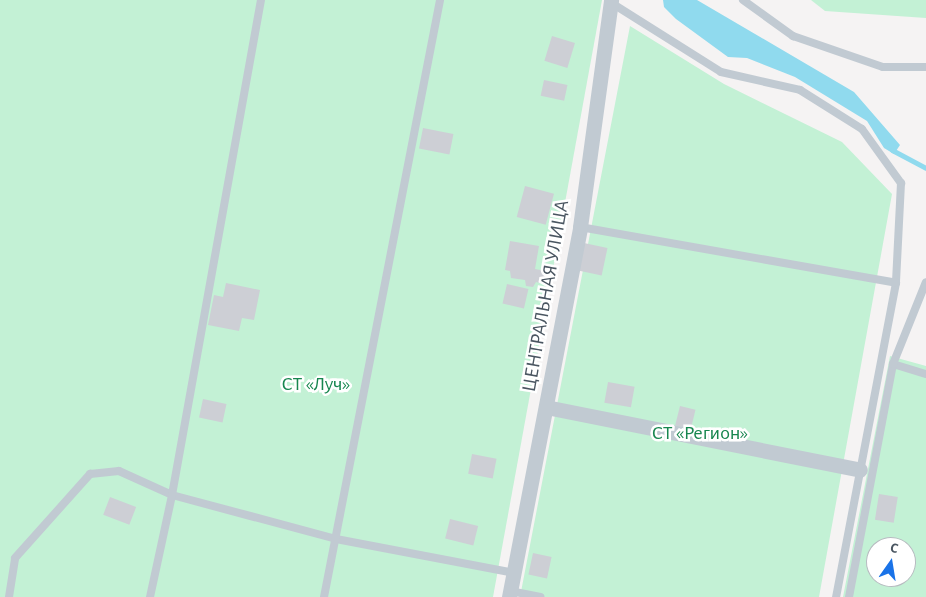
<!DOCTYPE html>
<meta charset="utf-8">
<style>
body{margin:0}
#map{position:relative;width:926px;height:597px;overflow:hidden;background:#f5f3f3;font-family:"Alegreya Sans",sans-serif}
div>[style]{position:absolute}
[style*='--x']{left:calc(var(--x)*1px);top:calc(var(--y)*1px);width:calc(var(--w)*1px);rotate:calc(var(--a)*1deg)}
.green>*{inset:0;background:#c3f1d5}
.water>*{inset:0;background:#90daee}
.stream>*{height:5px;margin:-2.5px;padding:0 2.5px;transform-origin:2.5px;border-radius:2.5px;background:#90daee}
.building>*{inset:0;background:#cdcfd5;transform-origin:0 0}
.service>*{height:8px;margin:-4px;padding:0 4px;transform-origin:4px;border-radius:4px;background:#c1cad2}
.minor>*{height:15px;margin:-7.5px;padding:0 7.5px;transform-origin:7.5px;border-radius:7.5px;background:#c1cad2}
span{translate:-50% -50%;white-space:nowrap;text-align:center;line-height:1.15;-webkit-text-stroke:5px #fff;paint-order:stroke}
.street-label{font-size:20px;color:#4a5661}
.park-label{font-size:20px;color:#17864f}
.north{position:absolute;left:866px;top:537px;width:50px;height:50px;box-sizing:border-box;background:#fff;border:1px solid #b7bbc0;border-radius:50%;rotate:13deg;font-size:14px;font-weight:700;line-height:20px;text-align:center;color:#4a5661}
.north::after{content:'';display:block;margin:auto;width:18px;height:22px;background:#1a73e8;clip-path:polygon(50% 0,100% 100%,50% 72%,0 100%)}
</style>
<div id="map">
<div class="green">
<div style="clip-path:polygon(0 0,602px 0,493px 597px,0 597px)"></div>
<div style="clip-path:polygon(811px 0,926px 0,926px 18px,825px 11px)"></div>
<div style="clip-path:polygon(630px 26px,724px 84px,842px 142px,892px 194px,819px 597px,520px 597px)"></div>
<div style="clip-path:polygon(evenodd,890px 356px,926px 366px,926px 597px,843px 597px,890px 356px,876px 547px,906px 547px,906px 577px,876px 577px,876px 547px)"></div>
</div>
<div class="water">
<div style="clip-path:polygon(663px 0,697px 0,854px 92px,900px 145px,894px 154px,884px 148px,867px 121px,795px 77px,747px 58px,728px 57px,676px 19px,664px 7px)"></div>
</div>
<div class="stream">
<div style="--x:892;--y:150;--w:38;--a:28"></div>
</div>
<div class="building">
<div style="left:552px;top:36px;width:24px;height:26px;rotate:17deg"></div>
<div style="left:544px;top:80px;width:24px;height:16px;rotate:12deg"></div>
<div style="left:423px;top:128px;width:31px;height:21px;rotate:11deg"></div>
<div style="left:525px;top:186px;width:30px;height:32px;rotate:15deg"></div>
<div style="clip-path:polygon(510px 241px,539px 246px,535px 269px,546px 271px,544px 284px,536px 282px,533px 287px,526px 286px,525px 280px,511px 278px,510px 271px,505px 270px)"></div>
<div style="left:584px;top:243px;width:24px;height:28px;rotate:12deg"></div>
<div style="clip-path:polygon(226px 283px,260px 290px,254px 320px,242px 318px,239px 331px,208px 325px,214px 295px,223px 297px)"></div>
<div style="left:507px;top:284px;width:22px;height:20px;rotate:13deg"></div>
<div style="left:608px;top:382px;width:27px;height:21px;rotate:10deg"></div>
<div style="left:203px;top:399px;width:24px;height:19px;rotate:12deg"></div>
<div style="left:680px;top:406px;width:16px;height:20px;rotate:14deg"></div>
<div style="left:472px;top:454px;width:25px;height:20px;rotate:11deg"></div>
<div style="left:879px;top:494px;width:19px;height:26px;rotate:9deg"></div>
<div style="left:110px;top:497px;width:28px;height:19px;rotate:21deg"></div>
<div style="left:450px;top:519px;width:29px;height:20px;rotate:14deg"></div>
<div style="left:533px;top:553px;width:19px;height:22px;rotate:12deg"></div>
</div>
<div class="service">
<div style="--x:743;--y:0;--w:62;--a:35.8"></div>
<div style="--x:793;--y:36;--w:95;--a:19"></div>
<div style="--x:883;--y:67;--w:43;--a:0"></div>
<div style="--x:610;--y:2;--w:131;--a:32.2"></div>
<div style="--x:721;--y:72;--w:81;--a:12.8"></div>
<div style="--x:800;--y:90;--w:73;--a:32.2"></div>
<div style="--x:862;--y:129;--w:67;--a:54.2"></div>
<div style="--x:901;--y:183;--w:100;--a:92.9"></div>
<div style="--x:896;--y:283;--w:320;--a:100.8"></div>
<div style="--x:580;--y:227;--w:321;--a:10"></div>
<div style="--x:893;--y:364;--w:34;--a:17"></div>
<div style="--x:510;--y:591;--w:31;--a:11"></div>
<div style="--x:9;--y:597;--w:39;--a:-81"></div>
<div style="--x:15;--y:558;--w:113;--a:-48.2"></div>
<div style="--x:90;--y:474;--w:29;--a:-6"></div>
<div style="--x:119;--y:471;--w:58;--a:24.4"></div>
<div style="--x:172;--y:495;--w:170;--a:15"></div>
<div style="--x:336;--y:539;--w:181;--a:10.8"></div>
<div style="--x:150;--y:597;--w:104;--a:-77.8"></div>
<div style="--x:172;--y:495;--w:503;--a:-79.81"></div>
<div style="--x:324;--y:597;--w:608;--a:-79"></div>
<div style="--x:849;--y:597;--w:237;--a:-79.3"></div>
<div style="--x:893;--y:364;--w:88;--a:-68.1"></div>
</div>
<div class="minor">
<div style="--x:546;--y:407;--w:320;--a:11.3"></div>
<div style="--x:509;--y:597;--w:377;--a:-79.1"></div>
<div style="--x:580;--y:227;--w:229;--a:-82.2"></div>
</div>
<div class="street-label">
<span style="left:546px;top:296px;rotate:-80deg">ЦЕНТРАЛЬНАЯ УЛИЦА</span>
</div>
<div class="park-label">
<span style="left:316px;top:384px">СТ «Луч»</span>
<span style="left:700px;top:433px">СТ «Регион»</span>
</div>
<div class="north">С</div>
</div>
